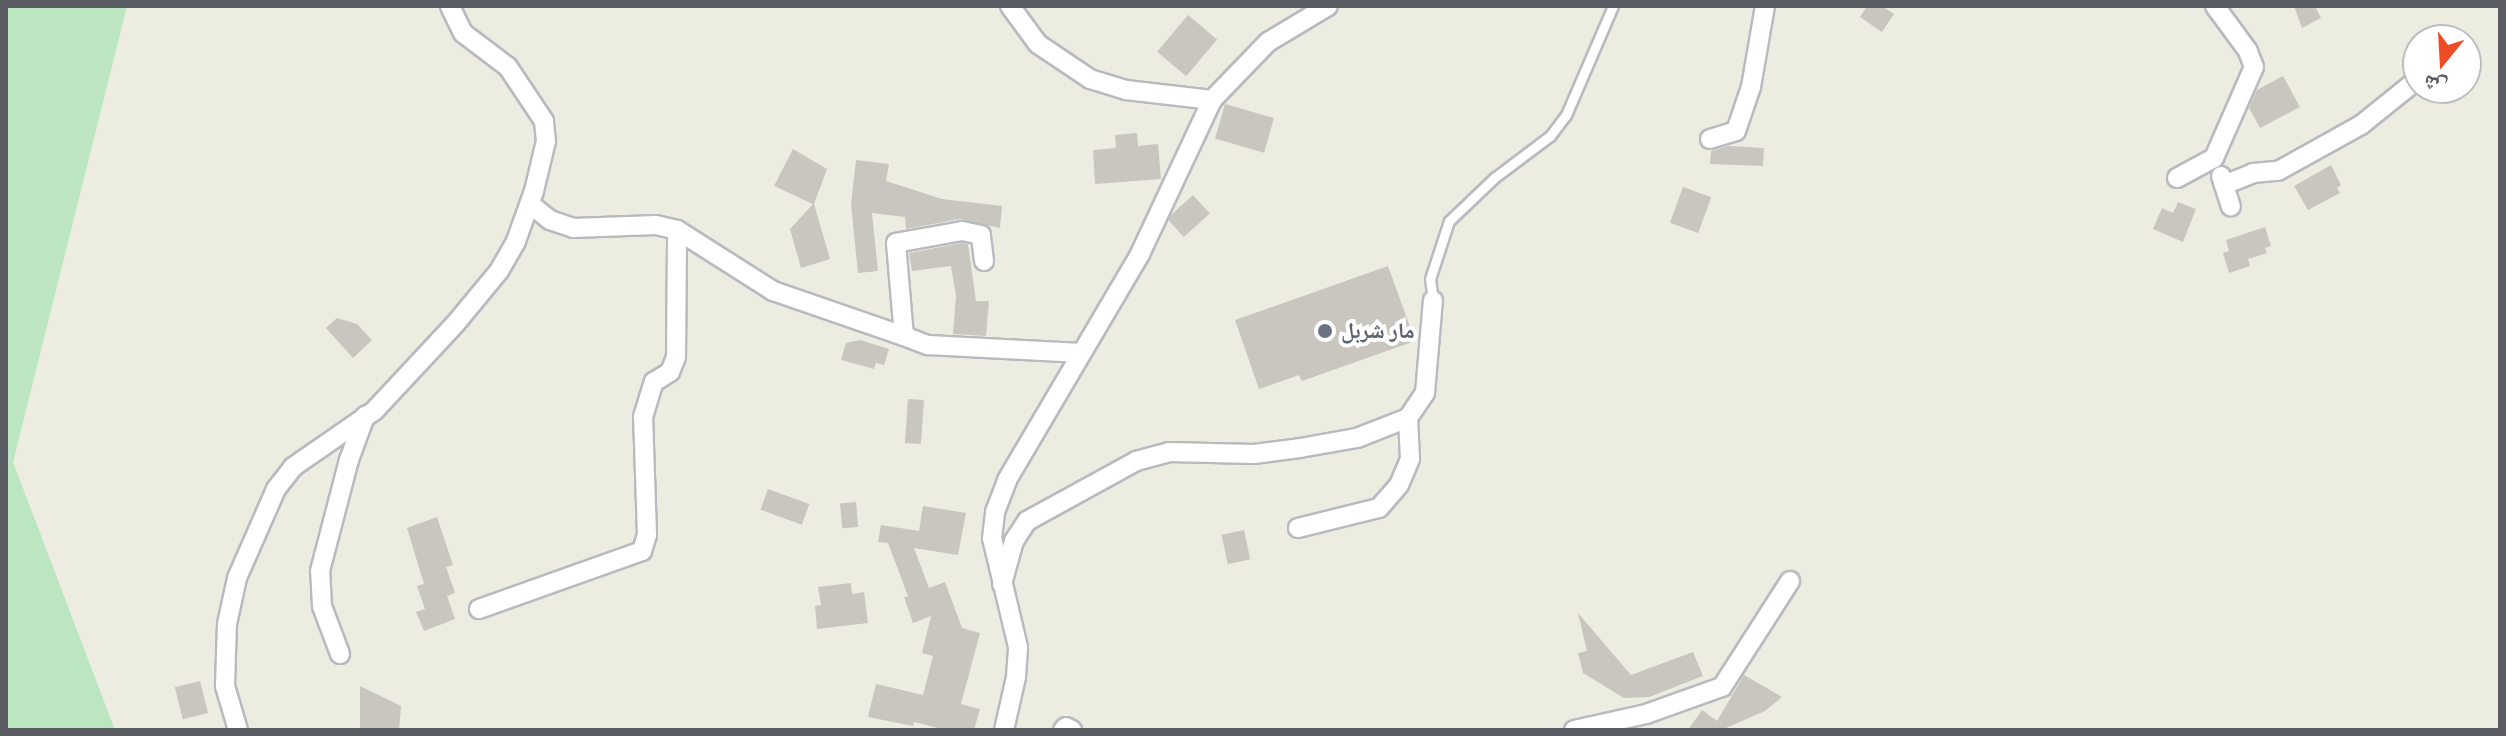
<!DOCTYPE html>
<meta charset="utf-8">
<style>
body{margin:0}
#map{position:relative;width:2506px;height:736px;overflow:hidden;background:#edece1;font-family:Signika,"Noto Naskh Arabic",sans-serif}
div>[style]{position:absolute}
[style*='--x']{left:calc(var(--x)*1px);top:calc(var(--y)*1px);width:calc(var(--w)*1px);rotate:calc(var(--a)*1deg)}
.green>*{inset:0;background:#bce6c1}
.building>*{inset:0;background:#c8c6be;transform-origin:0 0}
.roads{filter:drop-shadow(2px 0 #b9bac0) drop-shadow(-2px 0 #b9bac0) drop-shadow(0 2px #b9bac0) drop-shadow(0 -2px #b9bac0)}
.lane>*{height:9px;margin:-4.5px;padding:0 4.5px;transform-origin:4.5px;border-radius:4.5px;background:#fff}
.street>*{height:18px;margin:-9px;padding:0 9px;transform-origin:9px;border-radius:9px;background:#fff}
.dots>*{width:22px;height:22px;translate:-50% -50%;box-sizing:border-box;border:4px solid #fff;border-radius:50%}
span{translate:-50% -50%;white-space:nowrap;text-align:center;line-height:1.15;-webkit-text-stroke:8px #fff;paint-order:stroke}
.worship-label{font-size:22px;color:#5b616d;font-weight:700}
.left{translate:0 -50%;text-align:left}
.frame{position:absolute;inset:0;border:8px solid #595c62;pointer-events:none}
.north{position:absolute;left:2402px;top:24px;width:80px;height:80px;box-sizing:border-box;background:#fff;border:2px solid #bdbec0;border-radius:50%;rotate:198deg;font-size:22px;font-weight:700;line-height:32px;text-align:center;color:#595c62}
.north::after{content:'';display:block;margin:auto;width:28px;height:36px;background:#ee4c26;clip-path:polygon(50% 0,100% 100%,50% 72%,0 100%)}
</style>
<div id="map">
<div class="green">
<div style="clip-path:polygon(6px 6px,127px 6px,13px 462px,115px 730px,6px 730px)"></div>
</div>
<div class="building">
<div style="clip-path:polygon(1867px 6px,1882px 6px,1894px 14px,1882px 32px,1860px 17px)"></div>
<div style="clip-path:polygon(2294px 6px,2315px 6px,2321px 18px,2302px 28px)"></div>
<div style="left:1188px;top:15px;width:38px;height:48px;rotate:40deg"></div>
<div style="clip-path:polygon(2283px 76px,2300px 107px,2260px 128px,2249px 108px,2257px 90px)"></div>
<div style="left:1225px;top:104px;width:51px;height:36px;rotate:16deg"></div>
<div style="clip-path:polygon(1137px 133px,1138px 146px,1158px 144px,1161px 179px,1095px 184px,1093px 150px,1116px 148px,1115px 135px)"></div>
<div style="clip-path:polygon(1728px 146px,1764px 148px,1763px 166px,1710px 164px,1711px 151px)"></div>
<div style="clip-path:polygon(793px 149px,827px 169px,814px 204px,830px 259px,801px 268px,790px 229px,813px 204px,774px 186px)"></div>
<div style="clip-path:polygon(856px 160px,889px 164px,886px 181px,942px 199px,1002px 206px,1000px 228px,960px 219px,906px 229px,905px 217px,872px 213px,878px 271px,858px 273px,851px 204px)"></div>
<div style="clip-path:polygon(2331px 165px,2341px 185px,2337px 188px,2340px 193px,2308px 210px,2294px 186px)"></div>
<div style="left:1683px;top:187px;width:30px;height:38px;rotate:20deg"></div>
<div style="left:1193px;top:195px;width:25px;height:35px;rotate:48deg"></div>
<div style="clip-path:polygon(2178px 202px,2196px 209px,2183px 242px,2153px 229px,2162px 208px,2173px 213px)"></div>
<div style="clip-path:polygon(2265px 227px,2271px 246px,2265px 248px,2267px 253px,2248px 259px,2250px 266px,2229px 273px,2223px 253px,2229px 251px,2226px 240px)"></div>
<div style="clip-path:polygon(962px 243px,968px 244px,976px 301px,989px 301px,986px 336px,953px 334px,956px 296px,951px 266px,912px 271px,909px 253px)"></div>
<div style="clip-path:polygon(1388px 266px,1415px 341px,1302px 381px,1299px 375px,1259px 389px,1235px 320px)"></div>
<div style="clip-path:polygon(337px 318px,357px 324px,372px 340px,353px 358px,326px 328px)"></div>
<div style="clip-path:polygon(860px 340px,889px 349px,884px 365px,876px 363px,874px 369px,841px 360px,846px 343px)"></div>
<div style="left:908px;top:399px;width:16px;height:44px;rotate:4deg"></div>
<div style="left:768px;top:489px;width:44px;height:22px;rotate:20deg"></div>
<div style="left:856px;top:502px;width:25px;height:16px;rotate:85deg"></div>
<div style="clip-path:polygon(923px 506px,966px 513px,958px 555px,914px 548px,929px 588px,945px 582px,962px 628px,980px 633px,961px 704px,980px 709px,974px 730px,946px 730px,914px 722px,913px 726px,868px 717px,876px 684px,923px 695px,933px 656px,922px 653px,931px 616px,913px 623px,904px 597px,908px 596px,888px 543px,878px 542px,881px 525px,919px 531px)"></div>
<div style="clip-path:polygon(437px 517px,453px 565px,446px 567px,455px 593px,447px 596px,455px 619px,424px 631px,416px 612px,425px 609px,417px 586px,424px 584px,407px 528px)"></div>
<div style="left:1244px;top:530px;width:30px;height:23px;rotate:78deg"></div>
<div style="clip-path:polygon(851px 583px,852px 594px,864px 592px,868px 623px,817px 629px,815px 606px,821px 605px,818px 587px)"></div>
<div style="clip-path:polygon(1578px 613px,1631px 675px,1693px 652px,1703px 676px,1649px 697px,1624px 698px,1583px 673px,1578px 653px,1587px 651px)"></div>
<div style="clip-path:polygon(1744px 675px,1782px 697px,1765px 711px,1726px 728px,1729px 730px,1688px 730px,1702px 710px,1717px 721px)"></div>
<div style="left:200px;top:681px;width:33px;height:26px;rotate:76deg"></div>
<div style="clip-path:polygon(360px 686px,401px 706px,399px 730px,360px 730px)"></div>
</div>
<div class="roads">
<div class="lane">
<div style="--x:1433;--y:300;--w:21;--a:-98"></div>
<div style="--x:1430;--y:279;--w:61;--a:-71.9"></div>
<div style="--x:1449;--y:221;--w:62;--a:-43.7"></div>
<div style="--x:1494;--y:178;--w:70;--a:-36.9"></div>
<div style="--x:1550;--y:136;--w:26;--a:-53"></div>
<div style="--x:1566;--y:115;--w:119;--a:-66.7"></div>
</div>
<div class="street">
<div style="--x:1010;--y:6;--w:47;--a:53.6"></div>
<div style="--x:1038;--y:44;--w:63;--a:33.9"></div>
<div style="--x:1090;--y:79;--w:38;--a:17"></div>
<div style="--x:1126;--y:90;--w:87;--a:6.6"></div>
<div style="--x:1710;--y:139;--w:27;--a:-17"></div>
<div style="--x:1736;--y:131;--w:46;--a:-71.2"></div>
<div style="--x:1751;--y:87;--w:82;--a:-80.2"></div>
<div style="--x:2221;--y:176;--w:32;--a:72"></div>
<div style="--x:2177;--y:178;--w:42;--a:-28.4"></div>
<div style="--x:2214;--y:158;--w:99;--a:-66.3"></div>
<div style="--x:2254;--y:67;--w:17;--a:-111"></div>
<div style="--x:2248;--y:51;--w:56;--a:-126.3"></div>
<div style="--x:2224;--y:185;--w:31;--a:-22"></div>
<div style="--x:2253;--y:173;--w:25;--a:-5"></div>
<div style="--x:2278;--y:171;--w:95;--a:-29"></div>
<div style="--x:2361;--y:125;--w:73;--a:-38.9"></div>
<div style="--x:530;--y:204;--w:26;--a:39"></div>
<div style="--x:550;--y:220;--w:24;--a:19"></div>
<div style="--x:573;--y:228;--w:83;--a:-2.1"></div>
<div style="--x:656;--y:225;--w:22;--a:13"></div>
<div style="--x:677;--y:230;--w:114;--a:32.4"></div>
<div style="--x:773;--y:291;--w:139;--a:19"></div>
<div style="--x:984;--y:261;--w:26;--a:-97"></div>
<div style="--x:981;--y:235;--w:19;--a:-168"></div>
<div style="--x:962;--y:231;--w:67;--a:169.7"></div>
<div style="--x:896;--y:243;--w:93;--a:85.1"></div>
<div style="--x:904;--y:336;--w:26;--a:21"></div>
<div style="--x:928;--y:345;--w:153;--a:3"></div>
<div style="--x:1298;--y:528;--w:83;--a:-13.9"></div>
<div style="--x:1379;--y:508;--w:30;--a:-49"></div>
<div style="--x:1399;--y:485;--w:28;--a:-67"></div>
<div style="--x:1410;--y:459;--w:41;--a:-92.8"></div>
<div style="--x:1002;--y:584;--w:45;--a:-74.4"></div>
<div style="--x:1014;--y:541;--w:24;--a:-57"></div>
<div style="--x:1027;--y:521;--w:124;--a:-28.8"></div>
<div style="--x:1136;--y:461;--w:34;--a:-15"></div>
<div style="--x:1169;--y:452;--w:85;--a:1.3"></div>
<div style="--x:1254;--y:454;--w:46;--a:-7.4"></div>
<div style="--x:1300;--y:448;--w:58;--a:-10"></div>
<div style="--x:1357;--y:438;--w:55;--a:-21.4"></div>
<div style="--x:1408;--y:418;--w:30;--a:-56"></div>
<div style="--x:1425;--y:393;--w:93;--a:-85.1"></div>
<div style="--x:479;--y:609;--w:173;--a:-19.6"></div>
<div style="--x:642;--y:551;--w:17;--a:-73"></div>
<div style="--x:647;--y:535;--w:118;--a:-91.9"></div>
<div style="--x:643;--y:417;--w:37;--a:-73"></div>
<div style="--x:654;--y:382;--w:19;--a:-32"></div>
<div style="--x:670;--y:372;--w:16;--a:-68"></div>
<div style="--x:676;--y:357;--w:127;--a:-89.5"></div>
<div style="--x:340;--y:654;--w:51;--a:-110.6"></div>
<div style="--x:322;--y:606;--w:35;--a:-93"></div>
<div style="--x:320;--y:571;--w:115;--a:-75.4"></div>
<div style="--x:349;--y:460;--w:47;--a:-70"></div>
<div style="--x:238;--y:730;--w:46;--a:-106.5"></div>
<div style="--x:225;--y:686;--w:62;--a:-88.2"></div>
<div style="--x:227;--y:624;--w:47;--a:-77.7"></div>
<div style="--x:237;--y:578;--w:97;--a:-66.3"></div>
<div style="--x:276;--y:489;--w:28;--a:-52"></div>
<div style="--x:293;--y:467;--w:98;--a:-34.7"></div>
<div style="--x:374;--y:411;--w:120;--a:-47"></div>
<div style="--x:456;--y:323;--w:67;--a:-50.4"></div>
<div style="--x:499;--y:271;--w:34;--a:-60"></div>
<div style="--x:516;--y:241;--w:53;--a:-70.2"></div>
<div style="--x:534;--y:191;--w:51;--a:-76.5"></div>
<div style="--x:546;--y:141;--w:20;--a:-96"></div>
<div style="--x:544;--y:121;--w:65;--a:-123.7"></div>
<div style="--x:508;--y:67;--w:56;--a:-142.9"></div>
<div style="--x:463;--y:33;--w:30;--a:-116"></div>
<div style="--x:1004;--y:730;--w:54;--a:-77.2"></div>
<div style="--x:1016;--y:677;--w:30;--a:-86"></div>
<div style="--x:1018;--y:647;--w:112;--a:-103.4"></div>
<div style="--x:992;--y:538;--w:26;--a:-83"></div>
<div style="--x:995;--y:512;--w:34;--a:-69"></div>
<div style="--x:1007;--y:480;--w:262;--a:-59.5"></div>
<div style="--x:1140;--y:254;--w:170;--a:-64.9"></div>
<div style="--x:1212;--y:100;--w:81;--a:-46"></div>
<div style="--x:1268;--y:42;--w:70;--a:-31"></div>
<div style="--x:1063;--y:730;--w:4;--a:-45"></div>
<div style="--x:1066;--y:727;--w:7;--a:27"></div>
<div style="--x:1574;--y:730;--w:74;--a:-12.5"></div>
<div style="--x:1646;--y:714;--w:81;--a:-19.6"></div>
<div style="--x:1722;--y:687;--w:126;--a:-57.3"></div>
</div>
</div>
<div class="dots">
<div style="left:1325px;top:331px;background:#6b7280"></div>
</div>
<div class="worship-label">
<span class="left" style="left:1341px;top:331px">مار شربل</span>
</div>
<div class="frame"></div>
<div class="north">ش</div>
</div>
